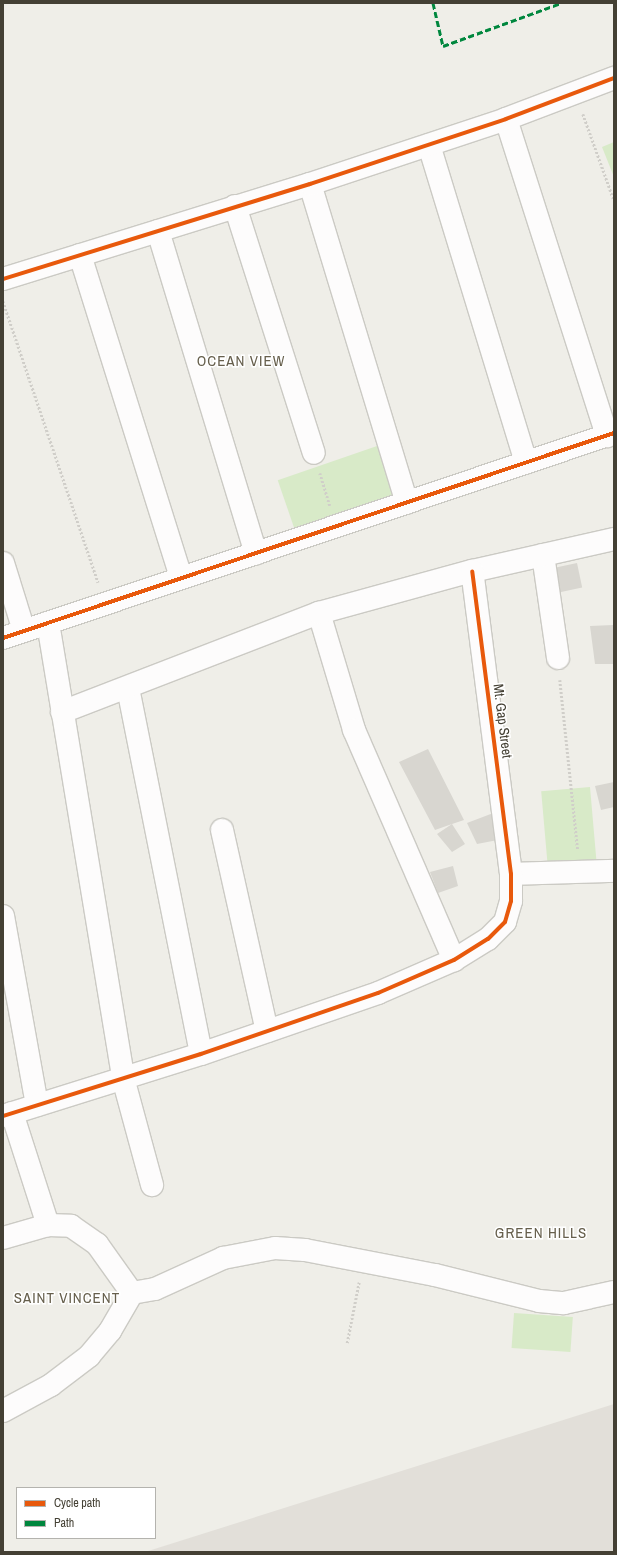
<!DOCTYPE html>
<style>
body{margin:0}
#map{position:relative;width:617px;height:1555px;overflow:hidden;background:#efeee8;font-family:"Archivo Narrow",sans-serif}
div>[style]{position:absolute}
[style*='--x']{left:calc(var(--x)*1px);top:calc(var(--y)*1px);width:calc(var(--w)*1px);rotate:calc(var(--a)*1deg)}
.industrial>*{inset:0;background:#e2dfd9}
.green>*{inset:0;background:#d8eac8;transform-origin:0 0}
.building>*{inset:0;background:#d8d6d0;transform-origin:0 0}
.path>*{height:2.5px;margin-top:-1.25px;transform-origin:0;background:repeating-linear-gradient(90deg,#d0cec9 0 2px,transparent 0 4px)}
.roads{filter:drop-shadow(1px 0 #cbcac4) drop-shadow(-1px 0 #cbcac4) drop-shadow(0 1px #cbcac4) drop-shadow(0 -1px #cbcac4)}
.street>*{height:22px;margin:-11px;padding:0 11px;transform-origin:11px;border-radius:11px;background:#fdfcfc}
.quiet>*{height:3px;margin-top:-1.5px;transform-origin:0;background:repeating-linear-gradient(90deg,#00873e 0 6px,transparent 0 9px)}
.cycleway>*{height:4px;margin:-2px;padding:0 2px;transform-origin:2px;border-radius:2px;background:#e8590c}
span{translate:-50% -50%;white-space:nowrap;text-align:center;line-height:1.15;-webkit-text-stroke:3px #fff;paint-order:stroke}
.street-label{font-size:14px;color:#444034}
.neighbourhood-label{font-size:15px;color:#665f4c;letter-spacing:1px}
.frame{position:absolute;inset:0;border:4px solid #444034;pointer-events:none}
.legend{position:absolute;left:16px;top:1487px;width:140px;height:52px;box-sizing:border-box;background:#fff;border:1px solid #b4b3ae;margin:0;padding:5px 7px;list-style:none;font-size:12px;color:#444034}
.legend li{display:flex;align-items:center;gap:8px;height:20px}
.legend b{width:20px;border:1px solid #b4b3ae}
</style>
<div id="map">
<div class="industrial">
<div style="clip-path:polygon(614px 1404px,614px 1552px,145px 1552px)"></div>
</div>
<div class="green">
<div style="clip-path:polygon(614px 142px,614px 177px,602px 147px)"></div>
<div style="left:377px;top:446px;width:54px;height:105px;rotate:71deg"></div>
<div style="left:590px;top:787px;width:76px;height:49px;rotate:85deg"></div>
<div style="left:514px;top:1313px;width:59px;height:35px;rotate:4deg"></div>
</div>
<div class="building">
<div style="left:577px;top:563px;width:25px;height:24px;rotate:78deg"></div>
<div style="clip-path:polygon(613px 625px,614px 664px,595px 664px,590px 626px)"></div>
<div style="clip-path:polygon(428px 749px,464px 820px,452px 824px,465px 844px,452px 852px,437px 834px,452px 824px,435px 830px,399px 762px)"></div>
<div style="clip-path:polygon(614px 782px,614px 807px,601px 810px,595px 786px)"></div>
<div style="clip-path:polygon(496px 812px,503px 839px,477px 844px,467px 823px)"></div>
<div style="clip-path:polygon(453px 866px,458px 886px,438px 893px,430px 872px)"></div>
</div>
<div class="path">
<div style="--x:583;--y:114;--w:91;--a:70.2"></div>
<div style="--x:3;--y:301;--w:297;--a:71.3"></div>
<div style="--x:320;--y:473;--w:34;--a:73"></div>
<div style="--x:560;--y:680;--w:171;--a:84"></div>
<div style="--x:347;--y:1343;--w:62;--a:-78.9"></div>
</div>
<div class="roads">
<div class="street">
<div style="--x:506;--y:119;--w:333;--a:72.3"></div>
<div style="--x:429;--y:145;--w:332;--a:73"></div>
<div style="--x:310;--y:184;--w:333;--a:73.1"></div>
<div style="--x:235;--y:206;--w:259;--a:72.3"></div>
<div style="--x:158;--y:231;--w:337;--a:73.1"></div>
<div style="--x:80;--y:255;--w:338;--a:72.6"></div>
<div style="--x:3;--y:279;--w:321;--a:-17.2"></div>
<div style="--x:310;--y:184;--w:206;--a:-18.3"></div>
<div style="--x:506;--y:119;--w:116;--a:-20.8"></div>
<div style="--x:543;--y:555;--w:104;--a:81.7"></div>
<div style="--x:3;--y:563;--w:71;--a:72.8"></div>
<div style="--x:319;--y:613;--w:122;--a:73.3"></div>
<div style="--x:354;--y:730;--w:251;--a:66.5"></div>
<div style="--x:48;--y:623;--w:461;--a:80.6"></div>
<div style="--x:123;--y:1078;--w:111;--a:74.8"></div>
<div style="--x:3;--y:638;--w:644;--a:-18.55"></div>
<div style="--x:128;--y:688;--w:373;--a:78.7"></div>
<div style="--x:62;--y:712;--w:275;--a:-21.1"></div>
<div style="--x:319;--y:613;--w:159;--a:-15.4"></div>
<div style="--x:472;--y:571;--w:146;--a:-12.7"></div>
<div style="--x:222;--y:830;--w:206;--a:77.4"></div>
<div style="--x:511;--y:874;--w:103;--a:-1.7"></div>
<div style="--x:3;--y:916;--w:192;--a:79.8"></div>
<div style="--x:12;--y:1113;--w:118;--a:72.2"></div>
<div style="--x:3;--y:1116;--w:207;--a:-17.4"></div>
<div style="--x:201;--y:1054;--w:187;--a:-19"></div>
<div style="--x:378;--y:993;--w:83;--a:-23.5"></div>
<div style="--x:454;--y:960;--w:40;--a:-32"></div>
<div style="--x:488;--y:939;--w:24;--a:-45"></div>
<div style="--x:505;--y:922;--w:22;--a:-74"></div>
<div style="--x:511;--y:901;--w:27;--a:-90"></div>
<div style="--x:511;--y:874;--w:305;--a:-97.3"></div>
<div style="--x:3;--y:1238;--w:47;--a:-16.1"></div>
<div style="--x:48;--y:1225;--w:23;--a:2"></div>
<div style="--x:71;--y:1226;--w:32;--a:35"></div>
<div style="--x:97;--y:1244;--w:60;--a:54.5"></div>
<div style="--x:132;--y:1293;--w:23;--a:-10"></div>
<div style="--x:155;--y:1289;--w:75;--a:-24.5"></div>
<div style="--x:223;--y:1258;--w:53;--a:-10.9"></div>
<div style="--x:275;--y:1248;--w:30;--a:4"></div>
<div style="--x:305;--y:1250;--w:132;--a:10.9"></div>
<div style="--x:435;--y:1275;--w:107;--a:14"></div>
<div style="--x:539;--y:1301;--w:25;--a:5"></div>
<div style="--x:564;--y:1303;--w:51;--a:-12.4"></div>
<div style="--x:3;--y:1411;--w:55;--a:-28.4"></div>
<div style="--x:51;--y:1385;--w:48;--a:-37.3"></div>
<div style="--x:89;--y:1356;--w:33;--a:-50"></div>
<div style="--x:110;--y:1331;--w:44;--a:-59.9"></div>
</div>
</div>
<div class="quiet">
<div style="--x:433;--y:3;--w:44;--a:76.9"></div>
<div style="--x:443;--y:46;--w:126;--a:-20"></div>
</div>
<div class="cycleway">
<div style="--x:3;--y:279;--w:321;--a:-17.2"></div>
<div style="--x:310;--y:184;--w:206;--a:-18.3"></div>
<div style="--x:506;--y:119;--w:116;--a:-20.8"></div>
<div style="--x:3;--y:638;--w:644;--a:-18.55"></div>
<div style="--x:3;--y:1116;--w:207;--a:-17.4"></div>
<div style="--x:201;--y:1054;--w:187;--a:-19"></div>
<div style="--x:378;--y:993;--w:83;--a:-23.5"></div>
<div style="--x:454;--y:960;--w:40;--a:-32"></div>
<div style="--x:488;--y:939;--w:24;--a:-45"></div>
<div style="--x:505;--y:922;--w:22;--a:-74"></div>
<div style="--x:511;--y:901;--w:27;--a:-90"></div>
<div style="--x:511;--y:874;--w:305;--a:-97.3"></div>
</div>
<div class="street-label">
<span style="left:503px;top:721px;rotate:83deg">Mt. Gap Street</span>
</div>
<div class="neighbourhood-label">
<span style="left:241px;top:361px">OCEAN VIEW</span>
<span style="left:541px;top:1233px">GREEN HILLS</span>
<span style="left:67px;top:1298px">SAINT VINCENT</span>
</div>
<div class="frame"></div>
<ul class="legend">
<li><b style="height:5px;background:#e8590c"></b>Cycle path</li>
<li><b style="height:5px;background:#00873e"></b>Path</li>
</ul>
</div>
